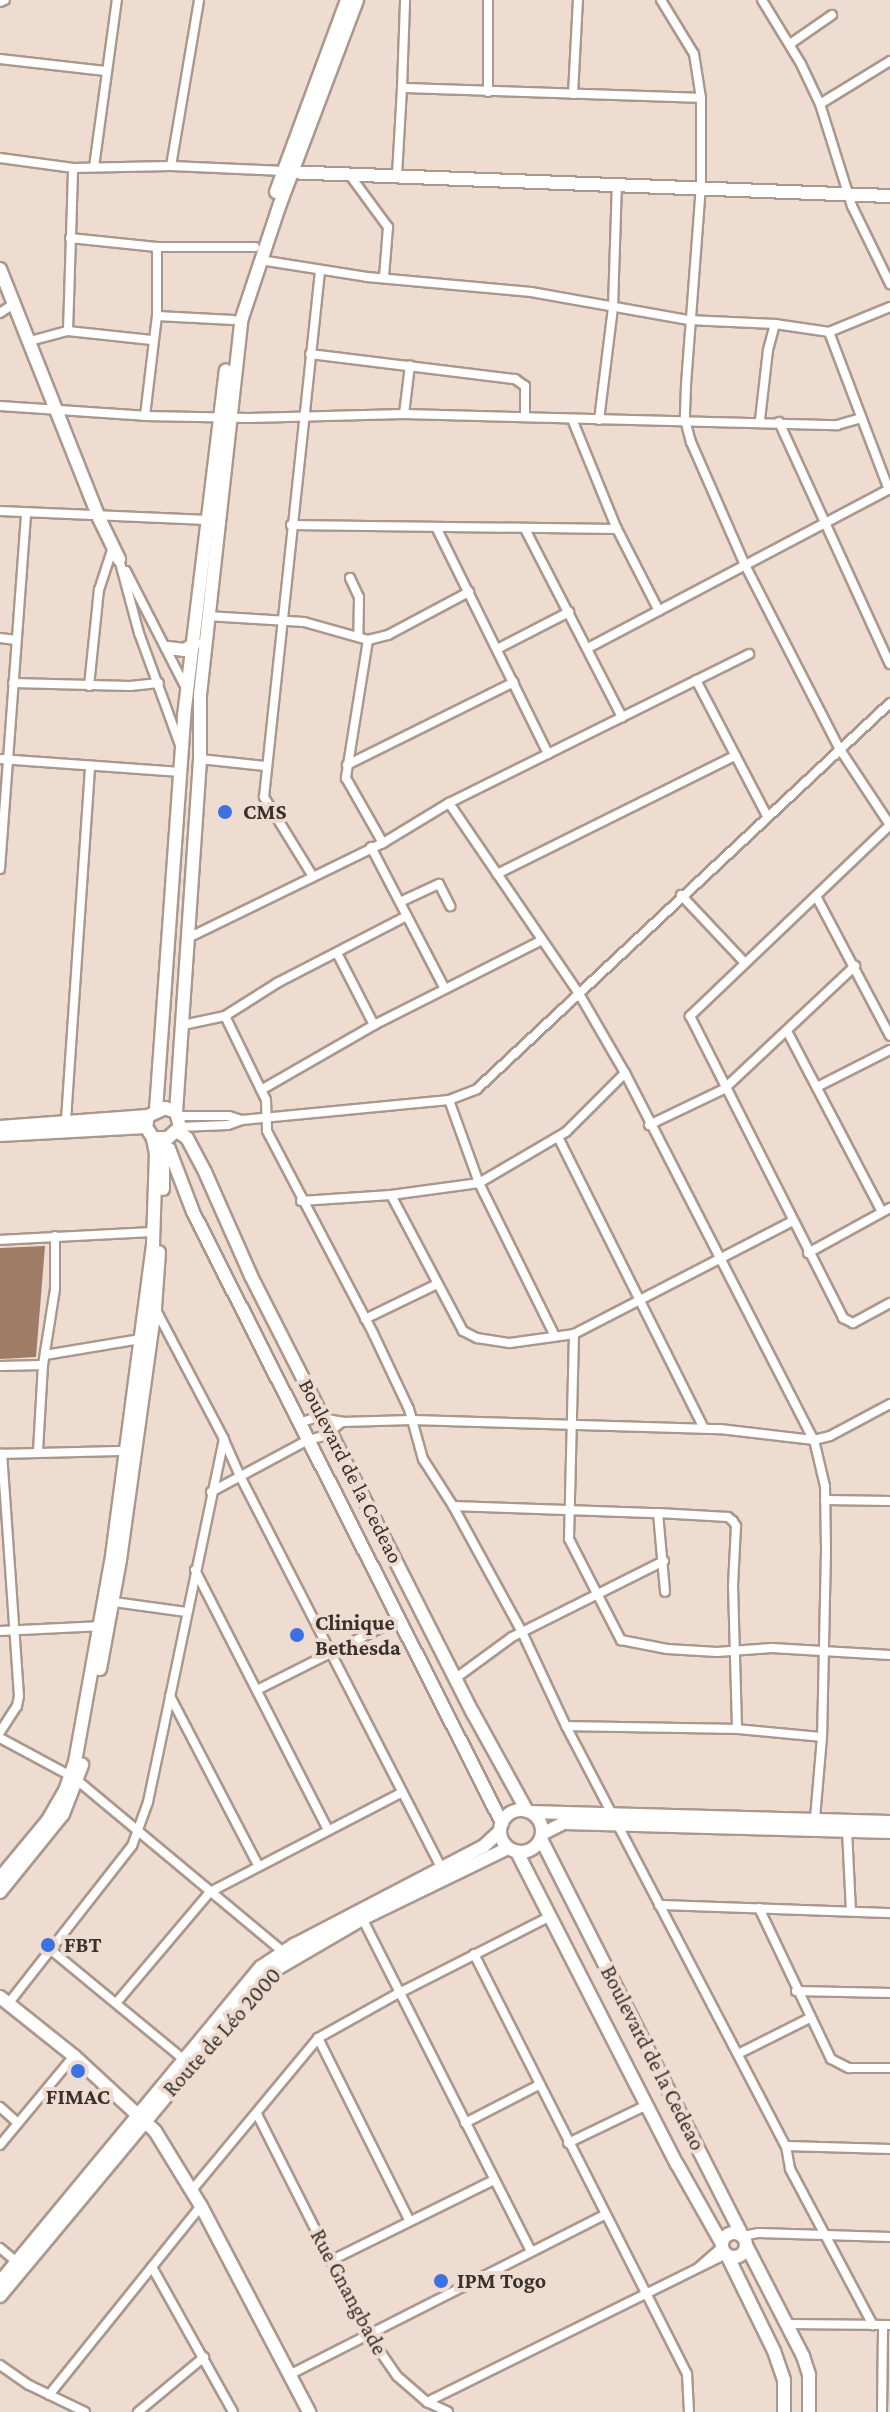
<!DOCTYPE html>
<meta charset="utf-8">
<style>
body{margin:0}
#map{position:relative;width:890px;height:2412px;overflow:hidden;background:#efdcd1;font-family:"Crimson Pro",serif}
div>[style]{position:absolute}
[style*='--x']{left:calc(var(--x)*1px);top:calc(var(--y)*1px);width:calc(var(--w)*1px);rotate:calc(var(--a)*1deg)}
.water>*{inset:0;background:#9f7c66}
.roads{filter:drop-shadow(2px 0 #aa988d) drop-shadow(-2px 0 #aa988d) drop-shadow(0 2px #aa988d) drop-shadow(0 -2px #aa988d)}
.street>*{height:8px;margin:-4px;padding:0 4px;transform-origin:4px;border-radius:4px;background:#fff}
.secondary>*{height:12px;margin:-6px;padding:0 6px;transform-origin:6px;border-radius:6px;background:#fff}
.secondary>.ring{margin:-6px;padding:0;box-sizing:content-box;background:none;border:12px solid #fff;border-radius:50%}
.dots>*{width:22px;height:22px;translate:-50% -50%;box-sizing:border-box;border:4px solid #efdcd1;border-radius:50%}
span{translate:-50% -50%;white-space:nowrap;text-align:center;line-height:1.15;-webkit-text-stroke:8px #efdcd1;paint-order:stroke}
.poi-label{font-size:22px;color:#38312c;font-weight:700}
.left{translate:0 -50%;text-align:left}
.street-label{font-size:22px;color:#38312c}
</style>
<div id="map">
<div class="water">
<div style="clip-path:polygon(45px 1246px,36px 1357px,0 1359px,0 1248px)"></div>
</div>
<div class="roads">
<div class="street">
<div style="--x:488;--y:0;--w:92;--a:90"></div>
<div style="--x:661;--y:0;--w:63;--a:58.6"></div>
<div style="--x:694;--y:54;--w:45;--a:81"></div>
<div style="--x:701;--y:98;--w:87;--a:90"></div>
<div style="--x:701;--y:185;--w:201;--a:94.3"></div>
<div style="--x:686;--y:385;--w:35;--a:92"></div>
<div style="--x:685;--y:420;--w:23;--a:75"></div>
<div style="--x:691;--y:442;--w:132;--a:66.3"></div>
<div style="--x:744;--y:563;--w:208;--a:62.8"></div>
<div style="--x:839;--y:748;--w:92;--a:56.5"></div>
<div style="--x:762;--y:0;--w:75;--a:58.6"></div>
<div style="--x:801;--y:64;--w:44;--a:64.6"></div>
<div style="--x:820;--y:104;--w:107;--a:72.6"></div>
<div style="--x:852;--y:206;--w:87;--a:64"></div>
<div style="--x:0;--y:2;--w:5;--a:-22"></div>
<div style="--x:790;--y:44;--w:51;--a:-34.6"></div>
<div style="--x:0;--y:59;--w:106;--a:6.5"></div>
<div style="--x:402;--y:88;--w:88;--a:-88"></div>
<div style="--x:573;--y:94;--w:94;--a:-87"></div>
<div style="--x:820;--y:104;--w:82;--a:-31.6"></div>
<div style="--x:0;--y:158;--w:74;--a:7.8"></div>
<div style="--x:73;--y:168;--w:98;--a:-1.2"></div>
<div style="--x:171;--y:166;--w:113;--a:2.5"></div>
<div style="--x:171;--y:166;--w:168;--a:-80.4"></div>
<div style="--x:94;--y:167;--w:169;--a:-82.2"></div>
<div style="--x:349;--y:174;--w:66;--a:53.7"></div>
<div style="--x:388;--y:227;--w:50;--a:94.6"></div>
<div style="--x:397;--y:175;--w:87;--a:-86.7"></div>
<div style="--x:402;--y:88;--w:299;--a:1.9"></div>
<div style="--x:70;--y:238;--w:87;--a:5.9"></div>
<div style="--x:157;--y:247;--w:98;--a:0"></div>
<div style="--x:260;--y:260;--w:108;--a:9"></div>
<div style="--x:367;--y:277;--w:165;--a:5.2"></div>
<div style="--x:531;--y:292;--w:159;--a:10.1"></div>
<div style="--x:688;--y:320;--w:87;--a:2.6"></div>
<div style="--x:775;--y:324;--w:55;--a:8.4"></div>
<div style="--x:829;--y:332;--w:169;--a:69.2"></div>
<div style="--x:0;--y:313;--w:18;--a:-34"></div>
<div style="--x:157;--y:316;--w:76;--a:3"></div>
<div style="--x:68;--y:331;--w:84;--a:6.1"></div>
<div style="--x:829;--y:332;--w:66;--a:-22.3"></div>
<div style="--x:30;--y:341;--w:39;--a:-15"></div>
<div style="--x:68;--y:331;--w:163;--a:-88.2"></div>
<div style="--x:310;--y:354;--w:207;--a:7"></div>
<div style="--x:515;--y:379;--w:12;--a:35"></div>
<div style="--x:525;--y:386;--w:30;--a:90"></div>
<div style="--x:0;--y:406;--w:145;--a:3.9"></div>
<div style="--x:145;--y:416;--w:104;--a:1.1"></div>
<div style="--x:249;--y:418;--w:155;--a:-1.5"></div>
<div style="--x:404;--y:414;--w:433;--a:1.5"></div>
<div style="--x:837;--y:425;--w:25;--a:-16"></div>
<div style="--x:404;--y:414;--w:49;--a:-83"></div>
<div style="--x:145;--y:416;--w:101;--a:-83.2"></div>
<div style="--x:157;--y:316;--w:69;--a:-90"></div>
<div style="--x:572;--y:419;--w:119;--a:67.8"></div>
<div style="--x:617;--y:529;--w:92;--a:62.9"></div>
<div style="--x:599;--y:420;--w:113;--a:-82.9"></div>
<div style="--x:613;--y:308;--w:124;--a:-88.2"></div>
<div style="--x:760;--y:420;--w:70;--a:-83.5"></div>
<div style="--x:768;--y:350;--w:27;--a:-75"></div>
<div style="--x:779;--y:422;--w:266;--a:65.4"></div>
<div style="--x:0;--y:511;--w:208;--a:2.5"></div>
<div style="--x:291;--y:525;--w:326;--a:0.7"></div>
<div style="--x:437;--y:529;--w:251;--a:63.7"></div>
<div style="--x:525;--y:529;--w:212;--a:62.7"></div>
<div style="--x:119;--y:559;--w:77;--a:74.9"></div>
<div style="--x:139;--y:633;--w:119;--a:69.9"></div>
<div style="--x:126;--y:571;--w:134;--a:62.9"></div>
<div style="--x:350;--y:578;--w:21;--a:65"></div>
<div style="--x:359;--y:597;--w:39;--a:91"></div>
<div style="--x:207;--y:616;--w:97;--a:3.5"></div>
<div style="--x:304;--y:622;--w:66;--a:15.7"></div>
<div style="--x:368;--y:640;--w:21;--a:-14"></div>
<div style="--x:388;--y:635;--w:92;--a:-28"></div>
<div style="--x:0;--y:638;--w:16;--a:7"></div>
<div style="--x:368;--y:640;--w:140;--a:99.1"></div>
<div style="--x:346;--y:778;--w:75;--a:60.4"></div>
<div style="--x:499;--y:648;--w:79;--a:-27.2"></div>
<div style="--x:588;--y:648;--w:341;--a:-27.8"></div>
<div style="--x:696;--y:680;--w:153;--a:62.4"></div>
<div style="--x:13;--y:683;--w:117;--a:1.5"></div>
<div style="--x:130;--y:686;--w:29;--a:-6"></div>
<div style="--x:89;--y:686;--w:97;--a:-84.1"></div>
<div style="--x:99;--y:590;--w:45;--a:-72"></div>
<div style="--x:0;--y:759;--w:181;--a:4.1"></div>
<div style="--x:200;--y:759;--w:65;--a:6.1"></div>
<div style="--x:347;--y:765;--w:186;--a:-26.4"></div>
<div style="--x:449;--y:803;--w:229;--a:55.7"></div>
<div style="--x:578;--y:992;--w:94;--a:59.9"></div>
<div style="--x:625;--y:1073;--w:413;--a:62.8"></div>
<div style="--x:814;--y:1440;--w:47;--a:76.6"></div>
<div style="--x:825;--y:1486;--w:64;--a:89.1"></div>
<div style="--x:826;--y:1550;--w:187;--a:91.2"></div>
<div style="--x:822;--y:1737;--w:81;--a:94.9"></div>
<div style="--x:890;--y:825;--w:277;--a:136.3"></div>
<div style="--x:690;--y:1016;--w:339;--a:63.1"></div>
<div style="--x:843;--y:1318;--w:11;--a:27"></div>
<div style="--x:853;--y:1323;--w:42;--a:-28.4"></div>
<div style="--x:371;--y:847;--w:160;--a:62.5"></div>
<div style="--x:0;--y:869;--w:357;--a:-85.8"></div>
<div style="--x:497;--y:874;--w:266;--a:-26.4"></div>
<div style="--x:312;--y:875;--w:92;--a:-121.6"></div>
<div style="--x:264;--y:797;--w:529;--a:-83.92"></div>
<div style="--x:681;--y:895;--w:93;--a:46.7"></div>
<div style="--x:816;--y:896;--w:158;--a:62.1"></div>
<div style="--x:400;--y:902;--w:43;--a:-24.8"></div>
<div style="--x:439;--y:884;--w:25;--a:63"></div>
<div style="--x:188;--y:938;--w:217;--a:-26"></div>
<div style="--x:383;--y:843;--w:77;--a:-31.2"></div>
<div style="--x:449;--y:803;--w:335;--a:-26.4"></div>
<div style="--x:337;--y:953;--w:81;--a:62.8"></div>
<div style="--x:225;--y:1016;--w:93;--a:64"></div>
<div style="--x:266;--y:1100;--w:31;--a:88"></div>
<div style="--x:267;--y:1131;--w:228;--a:62.3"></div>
<div style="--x:373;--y:1333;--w:84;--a:64.7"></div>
<div style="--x:409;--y:1409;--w:52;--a:74.4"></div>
<div style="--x:423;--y:1459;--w:56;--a:57.4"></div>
<div style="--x:453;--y:1506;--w:205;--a:2"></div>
<div style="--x:658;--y:1513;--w:70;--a:3.3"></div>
<div style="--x:728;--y:1517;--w:6;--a:39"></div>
<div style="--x:733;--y:1521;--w:6;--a:59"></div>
<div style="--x:736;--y:1526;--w:59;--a:92.9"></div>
<div style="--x:733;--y:1585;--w:144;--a:88.4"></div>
<div style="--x:737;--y:1729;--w:171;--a:-179"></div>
<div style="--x:566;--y:1726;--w:104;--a:-115.1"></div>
<div style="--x:522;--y:1632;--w:144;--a:-118.7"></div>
<div style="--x:183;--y:1025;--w:43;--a:-12.1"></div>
<div style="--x:225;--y:1016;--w:62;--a:-32.4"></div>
<div style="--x:277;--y:983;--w:146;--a:-27.3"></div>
<div style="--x:787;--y:1031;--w:204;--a:62.3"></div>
<div style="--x:817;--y:1087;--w:82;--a:-26.9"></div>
<div style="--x:261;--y:1090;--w:130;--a:-29.9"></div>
<div style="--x:374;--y:1025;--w:188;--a:-26.8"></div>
<div style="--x:449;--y:1100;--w:88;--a:70.1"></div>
<div style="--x:479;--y:1183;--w:171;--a:63.6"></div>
<div style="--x:178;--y:1116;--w:51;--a:0"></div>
<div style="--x:229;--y:1116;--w:13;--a:18"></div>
<div style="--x:66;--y:1120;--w:355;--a:-86.1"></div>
<div style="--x:649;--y:1125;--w:83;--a:-25.6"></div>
<div style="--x:724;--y:1089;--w:180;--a:-43.2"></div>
<div style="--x:180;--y:1127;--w:48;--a:-2.4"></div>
<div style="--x:228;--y:1125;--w:15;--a:-20"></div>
<div style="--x:242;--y:1120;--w:208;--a:-5.5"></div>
<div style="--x:449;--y:1100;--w:30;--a:-21"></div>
<div style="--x:477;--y:1089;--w:565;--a:-43.06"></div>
<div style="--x:558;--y:1137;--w:326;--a:63.4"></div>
<div style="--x:391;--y:1195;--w:154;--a:62.1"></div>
<div style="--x:463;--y:1331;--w:16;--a:27"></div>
<div style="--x:477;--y:1338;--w:33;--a:9"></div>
<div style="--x:510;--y:1343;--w:65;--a:-8"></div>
<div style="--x:574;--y:1334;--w:246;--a:-27.3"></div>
<div style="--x:301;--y:1201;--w:90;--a:-3.8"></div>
<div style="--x:391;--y:1195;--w:89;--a:-7.8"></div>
<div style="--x:479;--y:1183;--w:101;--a:-30.4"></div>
<div style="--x:566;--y:1132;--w:83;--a:-45"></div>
<div style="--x:0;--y:1240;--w:153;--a:-3"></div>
<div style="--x:808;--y:1253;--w:94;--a:-28.8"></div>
<div style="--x:365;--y:1319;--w:80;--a:-25.9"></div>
<div style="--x:574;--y:1334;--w:205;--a:91.4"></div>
<div style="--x:569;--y:1539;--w:114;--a:62.8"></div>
<div style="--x:621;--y:1640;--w:47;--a:11.1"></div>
<div style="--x:667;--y:1649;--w:50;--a:3.4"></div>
<div style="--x:717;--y:1652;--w:55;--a:-4.2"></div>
<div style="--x:772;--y:1648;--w:118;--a:3.4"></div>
<div style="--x:45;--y:1355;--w:97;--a:-9.5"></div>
<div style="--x:0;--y:1366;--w:43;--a:-1.3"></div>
<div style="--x:299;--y:1423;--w:19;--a:-18"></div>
<div style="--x:317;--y:1417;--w:25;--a:11"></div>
<div style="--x:342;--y:1422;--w:70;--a:-1.6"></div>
<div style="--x:412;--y:1420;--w:308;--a:1.7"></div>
<div style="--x:720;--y:1429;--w:95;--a:6.7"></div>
<div style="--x:814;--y:1440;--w:16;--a:-14"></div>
<div style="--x:830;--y:1436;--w:68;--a:-28.1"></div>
<div style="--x:224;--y:1440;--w:39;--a:66"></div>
<div style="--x:240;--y:1476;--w:442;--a:62.8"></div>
<div style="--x:38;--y:1451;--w:86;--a:-86.7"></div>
<div style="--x:43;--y:1365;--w:77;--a:-81"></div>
<div style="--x:55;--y:1289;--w:53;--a:-90"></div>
<div style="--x:0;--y:1454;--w:125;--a:-1.4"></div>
<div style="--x:211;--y:1492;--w:110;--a:-28.2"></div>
<div style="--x:308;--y:1440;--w:16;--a:-14"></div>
<div style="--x:324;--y:1436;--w:23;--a:-38"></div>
<div style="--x:825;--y:1500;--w:65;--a:0.9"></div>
<div style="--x:658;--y:1513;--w:79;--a:84.9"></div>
<div style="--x:195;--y:1570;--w:292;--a:62.9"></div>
<div style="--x:114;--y:1602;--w:73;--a:7.9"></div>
<div style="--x:0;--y:1631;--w:103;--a:-2.8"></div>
<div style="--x:456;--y:1678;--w:69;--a:-36.2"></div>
<div style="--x:512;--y:1637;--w:170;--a:-26.6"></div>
<div style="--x:259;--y:1689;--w:156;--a:-26.7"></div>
<div style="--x:170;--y:1696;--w:191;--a:62.5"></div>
<div style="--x:566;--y:1726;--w:474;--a:62.4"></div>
<div style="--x:786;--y:2146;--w:23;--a:80"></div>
<div style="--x:790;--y:2169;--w:177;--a:62"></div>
<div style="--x:737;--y:1729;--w:85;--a:5.4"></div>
<div style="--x:0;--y:1732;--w:31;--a:-57"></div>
<div style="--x:17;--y:1706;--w:10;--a:-79"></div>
<div style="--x:19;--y:1696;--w:243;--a:-94"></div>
<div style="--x:0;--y:1738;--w:81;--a:28.2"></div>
<div style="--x:78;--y:1781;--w:272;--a:39.8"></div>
<div style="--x:847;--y:1830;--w:81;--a:87.2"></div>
<div style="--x:659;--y:1905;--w:231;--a:2"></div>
<div style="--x:759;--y:1908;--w:167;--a:64.5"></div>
<div style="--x:831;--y:2059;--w:20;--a:27"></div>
<div style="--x:849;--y:2068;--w:41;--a:0"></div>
<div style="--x:361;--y:1916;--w:376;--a:63.1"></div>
<div style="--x:51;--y:1950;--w:171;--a:39.5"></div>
<div style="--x:474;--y:1954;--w:471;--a:63.1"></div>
<div style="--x:687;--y:2374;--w:38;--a:87"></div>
<div style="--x:796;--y:1991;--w:94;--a:1.2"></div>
<div style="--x:117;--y:2002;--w:144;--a:-49.8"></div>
<div style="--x:210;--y:1892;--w:215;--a:-27.4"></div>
<div style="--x:8;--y:2004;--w:201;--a:-51.9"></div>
<div style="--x:132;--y:1846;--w:47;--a:-70"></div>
<div style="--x:148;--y:1802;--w:78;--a:-78.1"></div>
<div style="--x:164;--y:1726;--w:293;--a:-78.2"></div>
<div style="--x:224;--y:1439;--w:148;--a:-117.8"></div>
<div style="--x:318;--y:2038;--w:203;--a:63.4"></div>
<div style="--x:738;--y:2054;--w:80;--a:-26.6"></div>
<div style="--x:0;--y:2107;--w:24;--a:42"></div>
<div style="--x:257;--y:2114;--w:246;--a:63.2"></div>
<div style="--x:368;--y:2334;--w:51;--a:55.4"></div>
<div style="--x:397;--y:2376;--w:40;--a:41"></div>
<div style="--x:427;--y:2402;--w:334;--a:-26.3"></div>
<div style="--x:465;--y:2123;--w:83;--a:-27.2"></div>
<div style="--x:568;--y:2143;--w:88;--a:-25.7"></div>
<div style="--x:0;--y:2145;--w:116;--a:-50.3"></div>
<div style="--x:786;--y:2146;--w:104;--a:1.7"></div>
<div style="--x:192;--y:2190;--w:197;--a:-50.3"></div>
<div style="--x:318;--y:2038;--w:93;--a:-29.1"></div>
<div style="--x:399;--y:1993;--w:170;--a:-26.9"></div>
<div style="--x:743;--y:2236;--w:16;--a:-11"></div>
<div style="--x:759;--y:2233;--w:131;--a:1.7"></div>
<div style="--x:0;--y:2248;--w:23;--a:40"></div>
<div style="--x:332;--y:2260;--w:181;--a:-26.3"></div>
<div style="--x:152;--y:2267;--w:166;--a:60.8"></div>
<div style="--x:699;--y:2267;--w:30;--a:-41"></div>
<div style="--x:787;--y:2324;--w:103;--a:0.6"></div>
<div style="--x:0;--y:2365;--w:35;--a:35"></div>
<div style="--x:29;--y:2385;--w:62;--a:25.7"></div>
<div style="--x:289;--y:2375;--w:353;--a:-26.9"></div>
<div style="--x:49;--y:2395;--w:243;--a:-51.2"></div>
<div style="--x:427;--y:2402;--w:23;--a:25"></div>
<div style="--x:138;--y:2412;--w:86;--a:-39.8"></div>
<div style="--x:882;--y:2412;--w:87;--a:-89.3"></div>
</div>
<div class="secondary">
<div style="--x:286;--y:172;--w:604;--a:2.28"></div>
<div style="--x:276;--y:192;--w:205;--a:-69.7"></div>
<div style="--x:0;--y:269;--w:268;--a:68.3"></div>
<div style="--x:99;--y:518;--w:46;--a:64"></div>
<div style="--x:168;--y:648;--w:17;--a:7"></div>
<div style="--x:185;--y:650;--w:12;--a:-35"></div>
<div style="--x:156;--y:1110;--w:395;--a:-85.9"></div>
<div style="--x:184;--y:716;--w:348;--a:-83.1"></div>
<div style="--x:0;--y:1127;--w:148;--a:-4.3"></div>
<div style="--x:148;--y:1116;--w:19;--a:-25"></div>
<div style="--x:165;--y:1108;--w:12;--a:20"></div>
<div style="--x:177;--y:1131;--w:12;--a:35"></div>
<div style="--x:187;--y:1138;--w:38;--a:62"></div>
<div style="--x:205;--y:1172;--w:114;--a:66.1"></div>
<div style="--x:251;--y:1276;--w:490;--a:63.1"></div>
<div style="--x:473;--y:1713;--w:112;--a:61.1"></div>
<div style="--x:0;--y:1135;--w:146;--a:-3.1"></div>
<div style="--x:153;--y:1138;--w:15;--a:0"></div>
<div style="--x:168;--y:1138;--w:16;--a:-43"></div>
<div style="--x:180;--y:1127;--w:16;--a:-105"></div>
<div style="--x:176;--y:1112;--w:354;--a:-86.1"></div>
<div style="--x:200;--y:759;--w:64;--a:-90"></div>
<div style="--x:200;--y:695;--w:376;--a:-83.7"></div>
<div style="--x:241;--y:321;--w:123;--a:-71.6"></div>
<div style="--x:280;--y:204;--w:218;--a:-69.3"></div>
<div style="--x:163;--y:1140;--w:49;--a:90"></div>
<div style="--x:169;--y:1149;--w:67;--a:69.1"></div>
<div style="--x:193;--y:1212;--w:685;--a:63.17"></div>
<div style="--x:100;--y:1669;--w:111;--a:-79.6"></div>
<div style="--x:120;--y:1560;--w:254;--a:-82.1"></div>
<div style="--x:155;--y:1308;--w:56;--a:-85.9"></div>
<div class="ring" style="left:500px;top:1810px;width:30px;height:30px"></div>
<div style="--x:530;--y:1812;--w:360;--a:1.6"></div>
<div style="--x:542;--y:1834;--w:25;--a:-27"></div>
<div style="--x:564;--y:1823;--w:326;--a:1.6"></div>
<div style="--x:541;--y:1839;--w:444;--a:63.1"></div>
<div style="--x:517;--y:1852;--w:351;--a:62.9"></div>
<div style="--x:677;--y:2164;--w:92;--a:60.6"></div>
<div style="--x:0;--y:1878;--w:75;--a:-50.4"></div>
<div style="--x:48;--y:1820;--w:34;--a:-60"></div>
<div style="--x:65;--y:1791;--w:31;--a:-71"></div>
<div style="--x:75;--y:1762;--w:209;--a:-79.8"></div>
<div style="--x:112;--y:1556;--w:316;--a:-82.5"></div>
<div style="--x:153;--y:1243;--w:89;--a:-88.1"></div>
<div style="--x:156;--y:1154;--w:16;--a:-101"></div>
<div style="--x:153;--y:1138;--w:13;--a:-122"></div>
<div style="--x:146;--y:1127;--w:11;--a:-80"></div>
<div style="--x:0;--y:1892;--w:100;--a:-51.1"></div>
<div style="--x:63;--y:1814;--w:53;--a:-68.8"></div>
<div style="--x:0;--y:1997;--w:95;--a:38.6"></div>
<div style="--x:74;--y:2056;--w:110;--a:42.8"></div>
<div style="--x:155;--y:2131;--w:88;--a:58.5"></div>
<div style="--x:201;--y:2206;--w:233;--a:62.3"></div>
<div class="ring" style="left:722px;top:2233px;width:12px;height:12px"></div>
<div style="--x:747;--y:2247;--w:123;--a:62.8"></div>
<div style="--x:803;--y:2356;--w:20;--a:72"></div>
<div style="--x:809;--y:2375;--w:37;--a:90"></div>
<div style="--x:727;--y:2255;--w:107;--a:63.9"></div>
<div style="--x:774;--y:2351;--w:31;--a:71"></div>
<div style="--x:784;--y:2380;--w:32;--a:90"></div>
<div style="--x:0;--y:2282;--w:409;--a:-50.4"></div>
<div style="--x:261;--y:1967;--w:40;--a:-34"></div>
<div style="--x:294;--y:1945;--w:214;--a:-27.5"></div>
<div style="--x:484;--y:1846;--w:22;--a:-43"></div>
<div style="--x:0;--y:2296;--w:419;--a:-50.2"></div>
<div style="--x:268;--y:1974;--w:109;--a:-30.3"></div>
<div style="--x:362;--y:1919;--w:162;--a:-25.9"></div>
</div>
</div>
<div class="dots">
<div style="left:225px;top:812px;background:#3c71e1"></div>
<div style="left:297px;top:1635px;background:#3c71e1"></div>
<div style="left:48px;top:1945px;background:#3c71e1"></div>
<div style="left:78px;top:2071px;background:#3c71e1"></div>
<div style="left:441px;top:2281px;background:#3c71e1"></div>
</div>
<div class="poi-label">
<span class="left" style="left:243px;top:812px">CMS</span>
<span class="left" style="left:315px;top:1635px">Clinique<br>Bethesda</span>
<span class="left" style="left:64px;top:1945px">FBT</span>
<span style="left:78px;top:2097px">FIMAC</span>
<span class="left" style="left:457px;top:2281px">IPM Togo</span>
</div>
<div class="street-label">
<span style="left:351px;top:1471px;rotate:63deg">Boulevard de la Cedeao</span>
<span style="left:222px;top:2032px;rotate:-48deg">Route de Léo 2000</span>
<span style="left:653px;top:2058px;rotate:63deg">Boulevard de la Cedeao</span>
<span style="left:349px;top:2292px;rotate:62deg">Rue Gnangbade</span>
</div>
</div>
